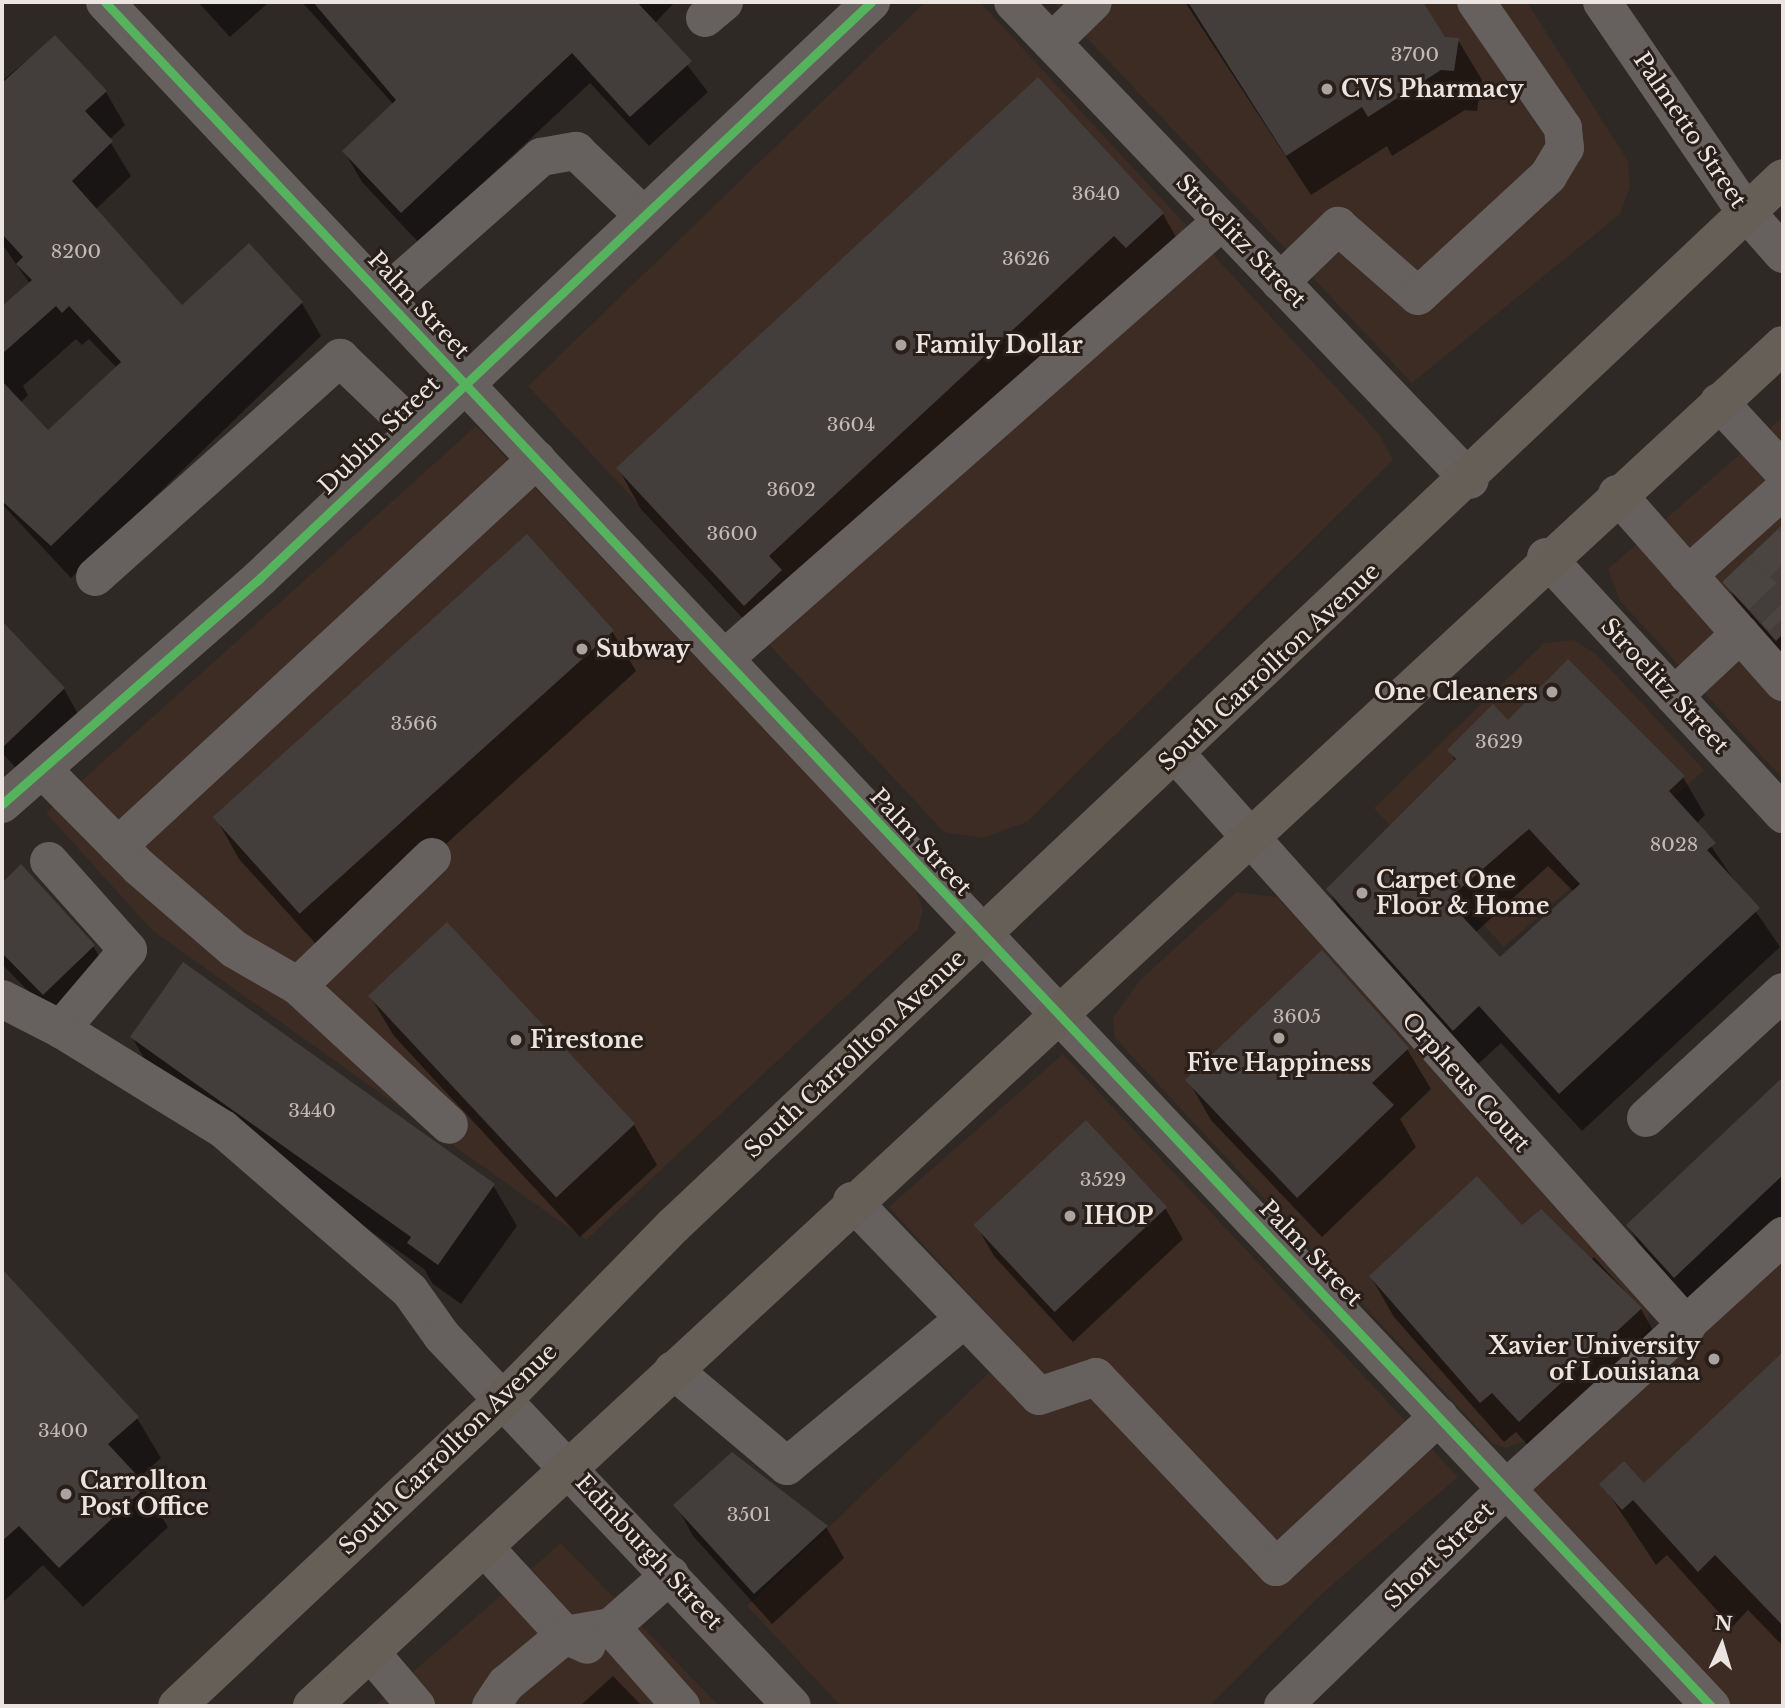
<!DOCTYPE html>
<style>
body{margin:0}
#map{position:relative;width:1785px;height:1708px;overflow:hidden;background:#2f2926;font-family:"Libre Baskerville",serif}
div>[style]{position:absolute}
[style*='--x']{left:calc(var(--x)*1px);top:calc(var(--y)*1px);width:calc(var(--w)*1px);rotate:calc(var(--a)*1deg)}
.built>*{inset:0;background:#3c2c23}
.shadow>*{inset:0;background:#0007}
.building>*{inset:0;background:#433e3c;transform-origin:0 0}
.minor-tunnel>*{height:38px;margin-top:-19px;transform-origin:0;background:repeating-linear-gradient(90deg,#4b4542 0 38px,transparent 0 57px)}
.minor>*{height:38px;margin:-19px;padding:0 19px;transform-origin:19px;border-radius:19px;background:#66605e}
.major>*{height:38px;margin:-19px;padding:0 19px;transform-origin:19px;border-radius:19px;background:#665f57}
.cycleway>*{height:9px;margin:-4.5px;padding:0 4.5px;transform-origin:4.5px;border-radius:4.5px;background:#56b35d}
.dots>*{width:19px;height:19px;translate:-50% -50%;box-sizing:border-box;border:4px solid #291e18;border-radius:50%}
span{translate:-50% -50%;white-space:nowrap;text-align:center;line-height:1.15;-webkit-text-stroke:6px #291e18;paint-order:stroke}
.number-label{font-size:19px;color:#c2bab7}
.number-label span{-webkit-text-stroke-width:0}
.poi-label{font-size:23px;color:#ece4e0;font-weight:700}
.left{translate:0 -50%;text-align:left}
.right{translate:-100% -50%;text-align:right}
.street-label{font-size:23px;color:#ece4e0}
.frame{position:absolute;inset:0;border:4px solid #ece4e0;pointer-events:none}
.north{position:absolute;left:1687px;top:1610px;width:70px;height:70px;-webkit-text-stroke:5px #291e18;paint-order:stroke;rotate:4deg;font-size:19px;font-weight:700;line-height:28px;text-align:center;color:#ece4e0}
.north::after{content:'';display:block;margin:auto;width:24px;height:32px;background:#ece4e0;clip-path:polygon(50% 0,100% 100%,50% 72%,0 100%)}
</style>
<div id="map">
<div class="built">
<div style="clip-path:polygon(925px 2px,980px 2px,1379px 434px,1393px 460px,1027px 822px,982px 838px,944px 832px,528px 386px)"></div>
<div style="clip-path:polygon(1053px 2px,1527px 2px,1628px 161px,1630px 187px,1620px 214px,1412px 383px)"></div>
<div style="clip-path:polygon(1783px 417px,1783px 779px,1620px 601px,1608px 569px)"></div>
<div style="clip-path:polygon(476px 426px,914px 886px,923px 909px,918px 929px,586px 1240px,152px 930px,46px 813px)"></div>
<div style="clip-path:polygon(1573px 640px,1596px 654px,1704px 770px,1504px 947px,1374px 808px,1544px 643px)"></div>
<div style="clip-path:polygon(1237px 892px,1277px 897px,1649px 1308px,1648px 1329px,1621px 1359px,1535px 1438px,1505px 1448px,1492px 1443px,1115px 1038px,1113px 1018px,1141px 979px)"></div>
<div style="clip-path:polygon(1063px 1054px,1458px 1477px,1325px 1591px,1209px 1706px,841px 1706px,747px 1606px,1017px 1346px,889px 1207px)"></div>
<div style="clip-path:polygon(1783px 1231px,1783px 1706px,1710px 1706px,1507px 1488px)"></div>
<div style="clip-path:polygon(561px 1543px,719px 1706px,374px 1706px)"></div>
</div>
<div class="shadow">
<div style="clip-path:polygon(198px 2px,269px 2px,230px 37px)"></div>
<div style="clip-path:polygon(302px 2px,675px 2px,655px 23px,708px 92px,649px 146px,590px 83px,419px 243px,362px 182px,344px 151px,394px 105px)"></div>
<div style="clip-path:polygon(1185px 2px,1421px 2px,1444px 38px,1458px 40px,1482px 80px,1477px 111px,1465px 110px,1392px 156px,1387px 146px,1311px 195px)"></div>
<div style="clip-path:polygon(evenodd,54px 38px,106px 92px,125px 125px,109px 140px,131px 176px,95px 210px,182px 307px,302px 303px,321px 336px,71px 578px,2px 504px,2px 309px,30px 284px,2px 244px,2px 81px,54px 38px,76px 339px,82px 345px,89px 339px,117px 368px,48px 432px,20px 403px,28px 395px,23px 386px,76px 339px)"></div>
<div style="clip-path:polygon(1038px 79px,1163px 214px,1186px 255px,768px 645px,641px 509px,618px 468px)"></div>
<div style="clip-path:polygon(1783px 527px,1783px 661px,1748px 622px,1725px 581px)"></div>
<div style="clip-path:polygon(2px 623px,64px 689px,87px 730px,30px 783px,2px 753px)"></div>
<div style="clip-path:polygon(612px 631px,636px 671px,325px 954px,239px 859px,216px 818px)"></div>
<div style="clip-path:polygon(evenodd,1508px 722px,1683px 777px,1705px 815px,1696px 824px,1780px 947px,1582px 1131px,1501px 1043px,1475px 1067px,1349px 927px,1328px 889px,1456px 762px,1449px 750px,1508px 722px,1548px 866px,1574px 892px,1500px 960px,1475px 933px,1548px 866px)"></div>
<div style="clip-path:polygon(21px 866px,93px 946px,111px 977px,61px 1025px,2px 964px,2px 885px)"></div>
<div style="clip-path:polygon(370px 996px,634px 1125px,657px 1165px,580px 1237px,394px 1036px)"></div>
<div style="clip-path:polygon(132px 1037px,493px 1185px,517px 1226px,461px 1304px,433px 1284px,424px 1269px,155px 1078px)"></div>
<div style="clip-path:polygon(1407px 1049px,1431px 1089px,1400px 1119px,1416px 1147px,1322px 1237px,1211px 1120px,1188px 1080px)"></div>
<div style="clip-path:polygon(1783px 1079px,1783px 1237px,1698px 1318px,1651px 1265px,1628px 1225px)"></div>
<div style="clip-path:polygon(1165px 1208px,1183px 1239px,1073px 1342px,994px 1256px,976px 1225px)"></div>
<div style="clip-path:polygon(1522px 1228px,1588px 1263px,1594px 1257px,1641px 1309px,1664px 1350px,1543px 1462px,1516px 1432px,1504px 1442px,1394px 1317px,1371px 1277px)"></div>
<div style="clip-path:polygon(2px 1272px,137px 1418px,161px 1458px,138px 1479px,168px 1527px,83px 1607px,43px 1565px,2px 1603px)"></div>
<div style="clip-path:polygon(1783px 1354px,1783px 1646px,1748px 1610px,1732px 1627px,1667px 1555px,1656px 1565px,1602px 1484px,1644px 1485px)"></div>
<div style="clip-path:polygon(676px 1505px,826px 1527px,844px 1558px,772px 1624px,693px 1536px)"></div>
<div style="clip-path:polygon(613px 1676px,642px 1706px,580px 1706px)"></div>
</div>
<div class="building">
<div style="clip-path:polygon(313px 2px,637px 2px,692px 61px,630px 117px,572px 53px,401px 213px,342px 151px,396px 100px)"></div>
<div style="clip-path:polygon(1188px 2px,1423px 2px,1445px 37px,1459px 38px,1454px 71px,1441px 70px,1368px 117px,1362px 107px,1286px 156px)"></div>
<div style="clip-path:polygon(55px 35px,107px 91px,85px 111px,113px 141px,72px 181px,182px 305px,249px 243px,303px 302px,51px 546px,2px 501px,2px 381px,48px 430px,121px 362px,69px 306px,62px 313px,56px 306px,2px 354px,2px 306px,32px 280px,16px 264px,23px 257px,2px 234px,2px 83px)"></div>
<div style="clip-path:polygon(1038px 77px,1164px 213px,1126px 248px,1114px 236px,769px 556px,782px 570px,744px 606px,616px 468px)"></div>
<div style="clip-path:polygon(1783px 524px,1783px 634px,1776px 641px,1723px 581px)"></div>
<div style="left:527px;top:534px;width:130px;height:423px;rotate:48deg"></div>
<div style="clip-path:polygon(2px 621px,65px 688px,2px 748px)"></div>
<div style="clip-path:polygon(evenodd,1568px 659px,1685px 776px,1669px 791px,1716px 843px,1707px 850px,1760px 908px,1559px 1094px,1479px 1006px,1453px 1031px,1326px 889px,1456px 759px,1447px 750px,1493px 704px,1508px 720px,1568px 659px,1529px 829px,1580px 884px,1500px 957px,1447px 900px,1529px 829px)"></div>
<div style="clip-path:polygon(21px 864px,95px 945px,43px 995px,2px 953px,2px 883px)"></div>
<div style="left:447px;top:922px;width:276px;height:108px;rotate:47deg"></div>
<div style="clip-path:polygon(1322px 950px,1409px 1048px,1372px 1083px,1394px 1105px,1297px 1198px,1185px 1080px)"></div>
<div style="clip-path:polygon(183px 962px,495px 1184px,438px 1265px,407px 1243px,411px 1237px,130px 1037px)"></div>
<div style="clip-path:polygon(1783px 1077px,1783px 1175px,1674px 1278px,1626px 1225px)"></div>
<div style="left:1086px;top:1120px;width:119px;height:154px;rotate:47deg"></div>
<div style="clip-path:polygon(1477px 1176px,1522px 1225px,1541px 1209px,1642px 1308px,1519px 1422px,1492px 1393px,1480px 1403px,1369px 1276px)"></div>
<div style="clip-path:polygon(2px 1269px,139px 1417px,108px 1444px,147px 1486px,59px 1568px,19px 1526px,2px 1541px)"></div>
<div style="clip-path:polygon(1783px 1352px,1783px 1626px,1715px 1555px,1698px 1572px,1633px 1500px,1622px 1510px,1599px 1484px,1624px 1461px,1644px 1483px)"></div>
<div style="clip-path:polygon(732px 1452px,828px 1526px,754px 1594px,673px 1505px)"></div>
</div>
<div class="minor-tunnel">
<div style="--x:1764;--y:543;--w:28;--a:46"></div>
<div style="--x:1736;--y:569;--w:68;--a:46.2"></div>
</div>
<div class="minor">
<div style="--x:105;--y:2;--w:2342;--a:46.7"></div>
<div style="--x:1013;--y:2;--w:661;--a:46.29"></div>
<div style="--x:1602;--y:2;--w:255;--a:55.6"></div>
<div style="--x:1746;--y:212;--w:56;--a:48.6"></div>
<div style="--x:705;--y:18;--w:25;--a:-40"></div>
<div style="--x:1052;--y:42;--w:57;--a:-44.3"></div>
<div style="--x:1280;--y:282;--w:81;--a:-44"></div>
<div style="--x:1338;--y:226;--w:106;--a:41.2"></div>
<div style="--x:1418;--y:296;--w:177;--a:-42.7"></div>
<div style="--x:1548;--y:176;--w:33;--a:-59"></div>
<div style="--x:1565;--y:148;--w:20;--a:-96"></div>
<div style="--x:1563;--y:128;--w:153;--a:-124.6"></div>
<div style="--x:384;--y:296;--w:210;--a:-41.5"></div>
<div style="--x:541;--y:157;--w:36;--a:-10"></div>
<div style="--x:576;--y:151;--w:91;--a:43.7"></div>
<div style="--x:1719;--y:402;--w:94;--a:47.2"></div>
<div style="--x:1617;--y:494;--w:251;--a:48.6"></div>
<div style="--x:1546;--y:557;--w:350;--a:47.3"></div>
<div style="--x:1688;--y:575;--w:127;--a:-41.8"></div>
<div style="--x:95;--y:577;--w:329;--a:-41.8"></div>
<div style="--x:340;--y:358;--w:101;--a:43.8"></div>
<div style="--x:724;--y:659;--w:663;--a:-41.33"></div>
<div style="--x:1674;--y:696;--w:91;--a:-43.2"></div>
<div style="--x:1176;--y:754;--w:767;--a:48.22"></div>
<div style="--x:45;--y:772;--w:134;--a:45.3"></div>
<div style="--x:139;--y:867;--w:125;--a:40.8"></div>
<div style="--x:234;--y:949;--w:74;--a:30"></div>
<div style="--x:298;--y:986;--w:205;--a:42.6"></div>
<div style="--x:2;--y:804;--w:343;--a:-41.2"></div>
<div style="--x:260;--y:578;--w:840;--a:-43.31"></div>
<div style="--x:118;--y:846;--w:570;--a:-42.73"></div>
<div style="--x:49;--y:861;--w:119;--a:48.4"></div>
<div style="--x:128;--y:950;--w:104;--a:130.3"></div>
<div style="--x:61;--y:1029;--w:190;--a:31.7"></div>
<div style="--x:223;--y:1129;--w:247;--a:40.9"></div>
<div style="--x:410;--y:1291;--w:55;--a:54.6"></div>
<div style="--x:442;--y:1336;--w:509;--a:46.59"></div>
<div style="--x:298;--y:986;--w:186;--a:-43.9"></div>
<div style="--x:2;--y:999;--w:66;--a:27"></div>
<div style="--x:1646;--y:1118;--w:186;--a:-42.6"></div>
<div style="--x:852;--y:1201;--w:270;--a:46.2"></div>
<div style="--x:1039;--y:1396;--w:60;--a:-18.4"></div>
<div style="--x:1096;--y:1377;--w:262;--a:46.5"></div>
<div style="--x:1276;--y:1567;--w:222;--a:-42.8"></div>
<div style="--x:673;--y:1370;--w:149;--a:40.1"></div>
<div style="--x:787;--y:1466;--w:230;--a:-39.7"></div>
<div style="--x:485;--y:1548;--w:118;--a:47.4"></div>
<div style="--x:565;--y:1635;--w:47;--a:-9.9"></div>
<div style="--x:611;--y:1627;--w:106;--a:48.5"></div>
<div style="--x:611;--y:1627;--w:79;--a:-41.4"></div>
<div style="--x:371;--y:1653;--w:70;--a:49.7"></div>
<div style="--x:491;--y:1706;--w:27;--a:-56"></div>
<div style="--x:506;--y:1684;--w:77;--a:-39.7"></div>
<div style="--x:565;--y:1635;--w:24;--a:24"></div>
<div style="--x:1283;--y:1706;--w:313;--a:-44.2"></div>
<div style="--x:1507;--y:1488;--w:374;--a:-42.4"></div>
</div>
<div class="major">
<div style="--x:177;--y:1706;--w:447;--a:-43.2"></div>
<div style="--x:503;--y:1400;--w:245;--a:-45.7"></div>
<div style="--x:674;--y:1225;--w:1525;--a:-43.35"></div>
<div style="--x:312;--y:1706;--w:2004;--a:-42.78"></div>
</div>
<div class="cycleway">
<div style="--x:105;--y:2;--w:2342;--a:46.7"></div>
<div style="--x:2;--y:804;--w:343;--a:-41.2"></div>
<div style="--x:260;--y:578;--w:840;--a:-43.31"></div>
</div>
<div class="dots">
<div style="left:1327px;top:89px;background:#aaa39f"></div>
<div style="left:901px;top:345px;background:#aaa39f"></div>
<div style="left:582px;top:649px;background:#aaa39f"></div>
<div style="left:1552px;top:692px;background:#aaa39f"></div>
<div style="left:1362px;top:893px;background:#aaa39f"></div>
<div style="left:1279px;top:1038px;background:#aaa39f"></div>
<div style="left:516px;top:1040px;background:#aaa39f"></div>
<div style="left:1070px;top:1216px;background:#aaa39f"></div>
<div style="left:1714px;top:1359px;background:#aaa39f"></div>
<div style="left:66px;top:1494px;background:#aaa39f"></div>
</div>
<div class="number-label">
<span style="left:1415px;top:55px">3700</span>
<span style="left:1096px;top:194px">3640</span>
<span style="left:76px;top:252px">8200</span>
<span style="left:1026px;top:259px">3626</span>
<span style="left:851px;top:425px">3604</span>
<span style="left:791px;top:490px">3602</span>
<span style="left:732px;top:534px">3600</span>
<span style="left:414px;top:724px">3566</span>
<span style="left:1499px;top:742px">3629</span>
<span style="left:1674px;top:845px">8028</span>
<span style="left:1297px;top:1017px">3605</span>
<span style="left:312px;top:1111px">3440</span>
<span style="left:1103px;top:1180px">3529</span>
<span style="left:63px;top:1431px">3400</span>
<span style="left:749px;top:1515px">3501</span>
</div>
<div class="poi-label">
<span class="left" style="left:1341px;top:89px">CVS Pharmacy</span>
<span class="left" style="left:915px;top:345px">Family Dollar</span>
<span class="left" style="left:596px;top:649px">Subway</span>
<span class="right" style="left:1538px;top:692px">One Cleaners</span>
<span class="left" style="left:1376px;top:893px">Carpet One<br>Floor &amp; Home</span>
<span class="left" style="left:530px;top:1040px">Firestone</span>
<span style="left:1279px;top:1063px">Five Happiness</span>
<span class="left" style="left:1084px;top:1216px">IHOP</span>
<span class="right" style="left:1700px;top:1359px">Xavier University<br>of Louisiana</span>
<span class="left" style="left:80px;top:1494px">Carrollton<br>Post Office</span>
</div>
<div class="street-label">
<span style="left:1690px;top:130px;rotate:56deg">Palmetto Street</span>
<span style="left:1241px;top:241px;rotate:46deg">Stroelitz Street</span>
<span style="left:419px;top:305px;rotate:47deg">Palm Street</span>
<span style="left:379px;top:435px;rotate:-44deg">Dublin Street</span>
<span style="left:1269px;top:667px;rotate:-43deg">South Carrollton Avenue</span>
<span style="left:1665px;top:686px;rotate:47deg">Stroelitz Street</span>
<span style="left:921px;top:842px;rotate:47deg">Palm Street</span>
<span style="left:855px;top:1054px;rotate:-43deg">South Carrollton Avenue</span>
<span style="left:1466px;top:1082px;rotate:48deg">Orpheus Court</span>
<span style="left:1311px;top:1253px;rotate:46deg">Palm Street</span>
<span style="left:448px;top:1449px;rotate:-44deg">South Carrollton Avenue</span>
<span style="left:649px;top:1552px;rotate:47deg">Edinburgh Street</span>
<span style="left:1439px;top:1555px;rotate:-44deg">Short Street</span>
</div>
<div class="frame"></div>
<div class="north">N</div>
</div>
